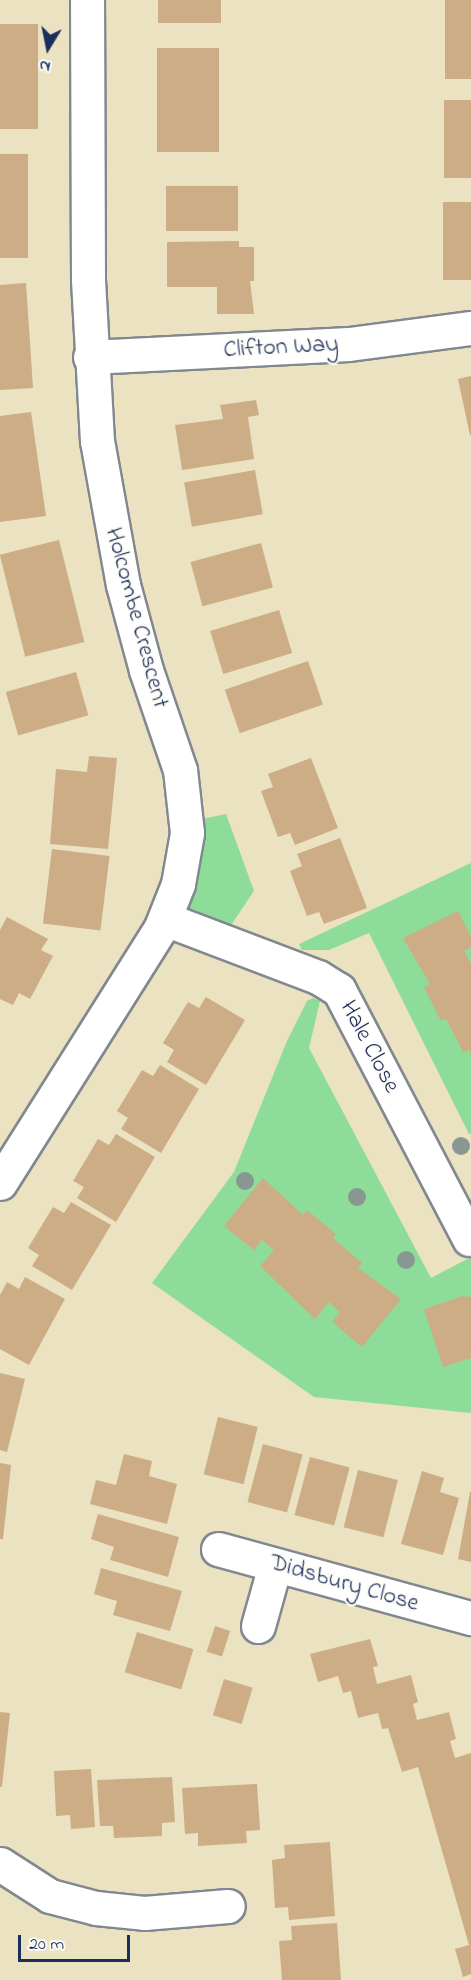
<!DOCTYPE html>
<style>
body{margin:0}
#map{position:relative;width:471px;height:1980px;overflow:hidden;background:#eae2c0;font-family:"Indie Flower",sans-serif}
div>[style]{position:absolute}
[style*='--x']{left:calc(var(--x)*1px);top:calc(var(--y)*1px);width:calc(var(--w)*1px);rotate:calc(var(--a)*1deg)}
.green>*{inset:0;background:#8edc9a}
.building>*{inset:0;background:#cdad86;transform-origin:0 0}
.roads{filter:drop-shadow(2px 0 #82888f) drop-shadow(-2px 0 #82888f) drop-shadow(0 2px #82888f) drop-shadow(0 -2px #82888f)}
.minor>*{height:33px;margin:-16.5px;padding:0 16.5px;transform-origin:16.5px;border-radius:16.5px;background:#fff}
.trees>*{width:18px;height:18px;margin:-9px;border-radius:50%;background:#889792}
span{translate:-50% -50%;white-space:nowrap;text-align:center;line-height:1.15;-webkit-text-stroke:4.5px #fdfcf7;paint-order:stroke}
.street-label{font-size:24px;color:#1b2f5e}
.north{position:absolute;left:18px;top:18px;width:60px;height:60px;-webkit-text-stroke:4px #fdfcf7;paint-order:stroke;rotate:190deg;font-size:16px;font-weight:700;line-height:24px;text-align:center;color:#1b2f5e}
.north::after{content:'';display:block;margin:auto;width:21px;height:27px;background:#1b2f5e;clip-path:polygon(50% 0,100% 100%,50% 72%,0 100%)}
.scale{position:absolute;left:18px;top:1935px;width:112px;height:27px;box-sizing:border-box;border:3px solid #1b2f5e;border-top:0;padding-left:8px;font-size:18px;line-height:21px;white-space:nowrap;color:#1b2f5e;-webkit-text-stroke:4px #fdfcf7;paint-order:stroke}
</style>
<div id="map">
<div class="green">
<div style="clip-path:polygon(226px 814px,254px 891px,221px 940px,172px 902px,188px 822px)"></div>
<div style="clip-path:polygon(471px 863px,471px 1134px,469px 1134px,369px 933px,329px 950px,302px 950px,299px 944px)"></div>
<div style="clip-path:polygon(313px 998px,320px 1001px,309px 1048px,431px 1278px,471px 1257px,471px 1413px,314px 1397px,152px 1283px,234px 1172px,287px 1041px,307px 1001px)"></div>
</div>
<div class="building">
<div style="left:158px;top:0;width:63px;height:23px"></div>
<div style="left:445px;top:0;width:26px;height:79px"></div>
<div style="left:0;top:24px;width:38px;height:105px"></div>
<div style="left:157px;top:48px;width:62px;height:104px"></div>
<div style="left:444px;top:100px;width:27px;height:78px"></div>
<div style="left:0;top:154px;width:28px;height:104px"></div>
<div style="left:166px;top:186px;width:72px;height:45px"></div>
<div style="left:443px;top:202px;width:28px;height:78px"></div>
<div style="clip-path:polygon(239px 241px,239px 247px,254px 247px,254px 281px,250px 281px,254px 314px,217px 314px,217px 287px,167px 287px,167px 242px)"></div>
<div style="clip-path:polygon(26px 283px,33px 388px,0 390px,0 285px)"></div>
<div style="clip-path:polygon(471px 376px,471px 435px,470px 435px,458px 379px)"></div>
<div style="clip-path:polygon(256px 400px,259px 415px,248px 417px,254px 459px,182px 470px,175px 425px,223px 419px,220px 405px)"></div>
<div style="clip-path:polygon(31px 412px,46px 516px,0 522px,0 416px)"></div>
<div style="left:255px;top:470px;width:45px;height:72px;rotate:80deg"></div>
<div style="left:59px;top:540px;width:105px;height:61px;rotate:76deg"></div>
<div style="left:261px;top:543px;width:46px;height:73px;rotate:75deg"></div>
<div style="left:279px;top:610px;width:45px;height:72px;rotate:73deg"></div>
<div style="left:308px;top:661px;width:46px;height:88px;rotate:71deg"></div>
<div style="left:76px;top:672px;width:45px;height:73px;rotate:74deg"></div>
<div style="clip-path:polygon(89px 756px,117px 758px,108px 849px,50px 844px,56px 769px,87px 772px)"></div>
<div style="clip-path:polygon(311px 758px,338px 828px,295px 845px,290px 833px,278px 837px,261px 791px,273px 787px,268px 774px)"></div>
<div style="clip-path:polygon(340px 838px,367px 908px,324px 924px,319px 912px,307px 916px,290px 871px,302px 866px,297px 854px)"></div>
<div style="left:52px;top:849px;width:58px;height:75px;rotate:7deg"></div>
<div style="clip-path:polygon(458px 911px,471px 937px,471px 947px,464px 951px,471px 964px,471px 1054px,469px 1050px,463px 1052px,446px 1019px,441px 1021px,424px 987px,430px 984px,403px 938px)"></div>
<div style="clip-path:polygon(7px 917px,48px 939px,41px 950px,53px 956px,30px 999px,19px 993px,13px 1005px,0 999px,0 930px)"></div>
<div style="clip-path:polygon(206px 997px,245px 1020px,206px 1085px,167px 1062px,174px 1050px,163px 1043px,188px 1002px,199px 1008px)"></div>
<div style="clip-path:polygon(160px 1065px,199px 1089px,161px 1153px,121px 1129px,128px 1118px,117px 1111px,142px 1070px,153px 1076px)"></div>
<div style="clip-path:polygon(116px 1134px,155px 1157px,116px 1222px,77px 1198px,84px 1187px,73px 1181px,98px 1139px,109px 1145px)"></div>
<div style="clip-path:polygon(263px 1178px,303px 1215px,307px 1210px,336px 1234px,333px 1238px,362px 1263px,358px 1268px,401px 1299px,362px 1347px,332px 1322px,340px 1312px,329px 1302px,315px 1319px,260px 1266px,274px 1250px,262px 1240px,254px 1250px,224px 1226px)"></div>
<div style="clip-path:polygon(71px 1202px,111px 1225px,72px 1290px,32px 1266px,39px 1255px,28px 1248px,53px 1207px,64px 1213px)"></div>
<div style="clip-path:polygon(25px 1277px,65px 1299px,29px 1365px,0 1349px,0 1295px,7px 1282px,19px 1289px)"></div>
<div style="clip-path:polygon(463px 1296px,471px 1297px,471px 1358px,443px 1367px,424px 1309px)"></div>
<div style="clip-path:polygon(0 1373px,25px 1379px,7px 1452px,0 1450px)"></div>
<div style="left:218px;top:1417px;width:41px;height:59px;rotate:14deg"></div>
<div style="left:263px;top:1444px;width:41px;height:60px;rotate:15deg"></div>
<div style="clip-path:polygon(124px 1454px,152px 1461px,149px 1476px,177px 1484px,167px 1524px,90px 1504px,96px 1480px,116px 1485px)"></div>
<div style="left:310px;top:1457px;width:41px;height:60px;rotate:15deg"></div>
<div style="clip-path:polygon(0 1463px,11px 1465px,3px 1539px,0 1539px)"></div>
<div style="left:358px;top:1470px;width:41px;height:59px;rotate:14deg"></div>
<div style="clip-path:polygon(422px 1471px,444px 1478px,440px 1492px,459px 1498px,443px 1555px,401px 1544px)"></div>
<div style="clip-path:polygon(470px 1492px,471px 1492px,471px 1562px,458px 1559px)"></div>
<div style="clip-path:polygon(98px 1514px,179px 1537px,168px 1577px,110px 1560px,114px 1547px,91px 1539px)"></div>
<div style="clip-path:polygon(101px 1568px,182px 1591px,170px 1631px,113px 1615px,117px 1601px,94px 1594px)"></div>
<div style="left:215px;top:1626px;width:16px;height:27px;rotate:18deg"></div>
<div style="left:137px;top:1632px;width:59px;height:42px;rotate:17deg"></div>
<div style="clip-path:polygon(370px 1639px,378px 1666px,373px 1667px,377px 1684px,411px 1675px,418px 1702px,413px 1704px,417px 1720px,449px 1712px,456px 1739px,450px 1741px,455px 1758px,471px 1753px,471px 1974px,463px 1977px,455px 1949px,469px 1945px,418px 1767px,402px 1772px,388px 1728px,382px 1729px,378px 1713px,358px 1718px,351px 1691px,343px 1693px,338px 1676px,318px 1682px,310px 1654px)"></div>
<div style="left:224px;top:1679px;width:30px;height:38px;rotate:17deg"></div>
<div style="clip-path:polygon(0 1712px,10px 1713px,2px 1787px,0 1787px)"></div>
<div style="clip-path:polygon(91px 1769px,95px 1827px,71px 1829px,70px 1815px,56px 1816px,54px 1771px)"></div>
<div style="clip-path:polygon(172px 1777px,175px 1822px,162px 1823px,162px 1836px,114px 1838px,113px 1826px,100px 1826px,97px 1780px)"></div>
<div style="clip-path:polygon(257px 1784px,260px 1830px,246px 1831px,247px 1843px,198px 1846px,198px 1833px,185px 1834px,182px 1788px)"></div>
<div style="clip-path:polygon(330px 1842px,335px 1916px,289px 1920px,288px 1907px,275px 1908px,272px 1860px,285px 1858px,284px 1845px)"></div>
<div style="clip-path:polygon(337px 1923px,341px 1980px,282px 1980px,279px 1941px,292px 1940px,291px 1926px)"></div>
</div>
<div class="roads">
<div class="minor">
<div style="--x:90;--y:357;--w:259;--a:-2.9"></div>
<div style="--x:349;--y:344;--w:123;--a:-7.5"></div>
<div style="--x:165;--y:919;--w:164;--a:20.8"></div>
<div style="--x:318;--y:977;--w:25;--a:32"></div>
<div style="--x:339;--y:990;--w:281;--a:62.4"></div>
<div style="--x:0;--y:1183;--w:302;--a:-57.8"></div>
<div style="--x:161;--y:927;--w:46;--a:-68.4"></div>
<div style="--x:178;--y:884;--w:52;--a:-80"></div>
<div style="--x:187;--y:833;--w:63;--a:-96.3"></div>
<div style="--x:180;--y:770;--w:106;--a:-108.8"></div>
<div style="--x:146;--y:670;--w:88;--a:-105.1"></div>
<div style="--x:123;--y:585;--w:146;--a:-100.2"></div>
<div style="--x:97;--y:441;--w:162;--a:-93.2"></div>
<div style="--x:88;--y:279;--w:279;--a:-90.2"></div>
<div style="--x:218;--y:1549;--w:262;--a:15.3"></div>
<div style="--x:258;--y:1626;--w:63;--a:-74.4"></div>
<div style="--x:0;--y:1864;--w:59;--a:32.6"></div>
<div style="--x:50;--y:1896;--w:48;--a:14.6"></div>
<div style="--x:96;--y:1908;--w:48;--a:5.9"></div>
<div style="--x:144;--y:1913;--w:84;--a:-4.8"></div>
</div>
</div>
<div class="trees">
<div style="left:461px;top:1146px"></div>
<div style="left:245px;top:1181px"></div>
<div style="left:357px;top:1197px"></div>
<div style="left:406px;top:1260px"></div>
</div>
<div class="street-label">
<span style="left:281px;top:348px;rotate:-3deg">Clifton Way</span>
<span style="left:136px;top:618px;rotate:75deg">Holcombe Crescent</span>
<span style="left:369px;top:1047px;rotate:62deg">Hale Close</span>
<span style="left:344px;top:1584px;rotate:16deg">Didsbury Close</span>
</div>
<div class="north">N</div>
<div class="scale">20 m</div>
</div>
